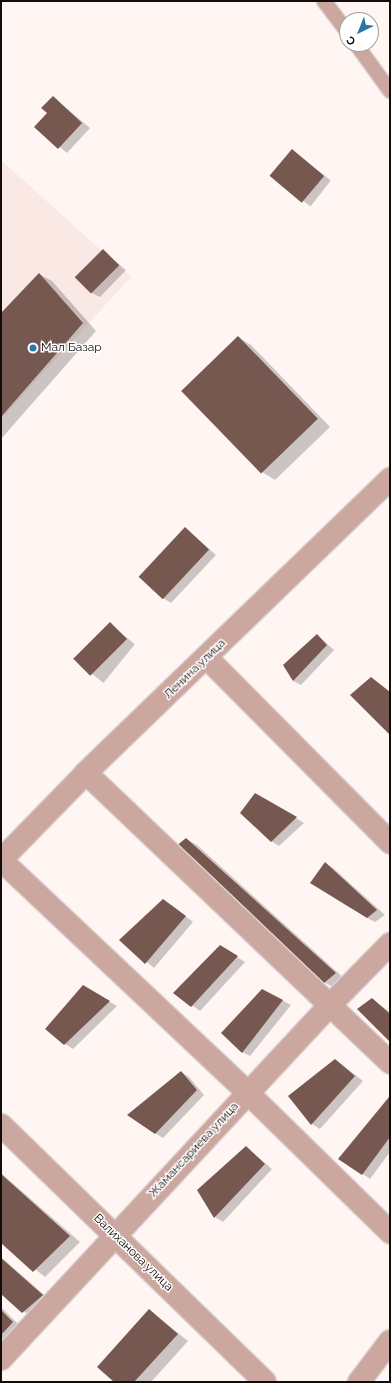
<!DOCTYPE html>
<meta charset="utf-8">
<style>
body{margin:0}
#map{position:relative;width:391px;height:1383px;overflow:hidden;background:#fff6f4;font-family:Raleway,sans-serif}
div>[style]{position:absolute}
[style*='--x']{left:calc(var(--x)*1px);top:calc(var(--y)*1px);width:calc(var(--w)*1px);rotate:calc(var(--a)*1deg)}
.built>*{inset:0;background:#f9e8e4}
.shadow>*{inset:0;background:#0003;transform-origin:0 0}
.building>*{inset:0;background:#765851;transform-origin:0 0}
.roads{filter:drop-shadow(1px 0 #d9d1cf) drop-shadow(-1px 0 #d9d1cf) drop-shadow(0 1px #d9d1cf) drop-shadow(0 -1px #d9d1cf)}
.service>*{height:14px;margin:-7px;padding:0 7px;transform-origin:7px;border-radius:7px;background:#cca79f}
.minor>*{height:22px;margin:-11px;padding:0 11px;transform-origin:11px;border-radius:11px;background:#cca79f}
.dots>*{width:11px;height:11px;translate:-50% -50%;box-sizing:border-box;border:2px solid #fff;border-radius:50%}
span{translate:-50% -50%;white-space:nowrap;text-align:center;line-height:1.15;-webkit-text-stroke:3px #fff;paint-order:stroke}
.poi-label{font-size:12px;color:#120c0a}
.left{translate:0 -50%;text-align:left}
.street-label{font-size:12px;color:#120c0a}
.frame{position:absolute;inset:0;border:2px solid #120c0a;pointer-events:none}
.north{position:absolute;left:339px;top:12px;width:40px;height:40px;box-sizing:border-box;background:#fff;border:1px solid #a09e9d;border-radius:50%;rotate:223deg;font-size:11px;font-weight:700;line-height:16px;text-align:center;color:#120c0a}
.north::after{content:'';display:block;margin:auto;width:14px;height:18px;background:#2c77aa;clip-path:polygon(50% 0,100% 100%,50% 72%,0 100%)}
</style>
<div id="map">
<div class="built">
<div style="clip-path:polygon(1px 160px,131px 277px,1px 419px)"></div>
</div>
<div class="shadow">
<div style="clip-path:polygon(53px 97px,90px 128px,67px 153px,36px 127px,48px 113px)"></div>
<div style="left:293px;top:151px;width:48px;height:33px;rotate:38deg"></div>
<div style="clip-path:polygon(103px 251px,126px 270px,100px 297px,92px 293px)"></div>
<div style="clip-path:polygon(39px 274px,52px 281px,96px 331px,1px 439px,1px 314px)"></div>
<div style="clip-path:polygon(238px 337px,251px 345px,330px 427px,275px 480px,262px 472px)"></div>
<div style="clip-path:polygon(186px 529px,216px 555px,171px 603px,163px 598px)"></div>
<div style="left:110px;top:624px;width:32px;height:50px;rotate:39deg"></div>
<div style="clip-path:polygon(317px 635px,334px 650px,301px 685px,293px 681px)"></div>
<div style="clip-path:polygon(255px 794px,304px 823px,279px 846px,271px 841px)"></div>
<div style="clip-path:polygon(186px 839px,197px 845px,346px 980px,336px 989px,324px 982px,199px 862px,181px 858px)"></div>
<div style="clip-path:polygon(325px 863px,333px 868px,385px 915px,375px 922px,367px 918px)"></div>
<div style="clip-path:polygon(171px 905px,193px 922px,154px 968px,121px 940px)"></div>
<div style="clip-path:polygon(220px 946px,245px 962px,200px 1011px,175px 993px)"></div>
<div style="clip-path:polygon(83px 986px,117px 1006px,73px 1049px,65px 1044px)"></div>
<div style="clip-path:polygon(263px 990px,291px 1005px,250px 1056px,242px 1052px)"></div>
<div style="clip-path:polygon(372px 999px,390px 1012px,390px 1040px)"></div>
<div style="clip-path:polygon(336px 1060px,363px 1081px,320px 1129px,312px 1124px)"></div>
<div style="clip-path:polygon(181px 1072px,189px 1077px,204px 1095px,163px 1138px,155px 1133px)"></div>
<div style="clip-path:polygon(390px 1099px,390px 1152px,370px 1179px,340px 1158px)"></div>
<div style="clip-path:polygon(246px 1147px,272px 1169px,223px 1222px,215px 1217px,198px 1191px)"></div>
<div style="clip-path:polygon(1px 1173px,80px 1242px,45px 1277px,1px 1242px)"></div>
<div style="clip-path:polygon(1px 1257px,50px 1300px,31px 1317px,1px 1293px)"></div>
<div style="clip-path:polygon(1px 1307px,23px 1329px,1px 1352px)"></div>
<div style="clip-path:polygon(149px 1310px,188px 1341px,151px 1382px,115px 1382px)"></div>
</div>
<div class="building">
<div style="clip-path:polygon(53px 96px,82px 123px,58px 149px,34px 127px,47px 113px,41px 108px)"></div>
<div style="left:292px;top:149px;width:42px;height:35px;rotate:40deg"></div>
<div style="left:103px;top:249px;width:23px;height:40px;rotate:45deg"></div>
<div style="clip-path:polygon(39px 273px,83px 323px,1px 417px,1px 313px)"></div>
<div style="left:238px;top:336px;width:115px;height:79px;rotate:46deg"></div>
<div style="left:185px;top:527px;width:33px;height:68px;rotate:43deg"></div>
<div style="left:110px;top:622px;width:24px;height:52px;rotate:45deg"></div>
<div style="clip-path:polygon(317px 634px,327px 645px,293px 681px,283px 665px)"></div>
<div style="clip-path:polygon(371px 677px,390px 692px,390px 735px,350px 695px)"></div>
<div style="clip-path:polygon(255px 793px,297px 817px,271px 842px,240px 813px)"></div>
<div style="clip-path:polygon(186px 838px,336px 973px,324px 983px,193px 858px,169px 852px)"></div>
<div style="clip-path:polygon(325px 862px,377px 910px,367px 918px,310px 883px)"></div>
<div style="clip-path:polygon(163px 899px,186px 916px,145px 964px,119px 940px)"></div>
<div style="clip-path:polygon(220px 945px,238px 956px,191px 1007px,173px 993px)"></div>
<div style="clip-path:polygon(83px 985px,110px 1001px,64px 1045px,45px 1029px)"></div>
<div style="clip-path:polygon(262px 989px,283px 1000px,242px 1053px,221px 1033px)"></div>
<div style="clip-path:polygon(372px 998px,390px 1014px,390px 1042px,357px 1009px)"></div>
<div style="clip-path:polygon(335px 1059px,355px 1076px,311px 1125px,288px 1096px)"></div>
<div style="clip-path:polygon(181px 1071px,197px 1090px,155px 1134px,127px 1115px)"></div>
<div style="clip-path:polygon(389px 1097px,390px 1137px,362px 1175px,338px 1159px)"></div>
<div style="clip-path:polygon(246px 1146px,265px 1164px,214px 1218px,197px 1190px)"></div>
<div style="clip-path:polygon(1px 1174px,70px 1236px,33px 1272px,1px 1243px)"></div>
<div style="clip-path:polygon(1px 1258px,43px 1295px,22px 1313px,1px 1294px)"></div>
<div style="clip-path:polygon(149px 1309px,178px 1334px,134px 1382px,114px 1382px,97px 1367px)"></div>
<div style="clip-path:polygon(1px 1310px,13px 1322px,1px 1335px)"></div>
</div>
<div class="roads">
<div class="service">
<div style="--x:324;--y:1;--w:39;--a:53"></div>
<div style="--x:356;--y:44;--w:58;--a:54.1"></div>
</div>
<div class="minor">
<div style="--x:390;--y:479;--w:423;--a:136"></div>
<div style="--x:86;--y:773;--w:122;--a:134.3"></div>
<div style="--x:1;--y:860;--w:340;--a:43.3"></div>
<div style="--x:248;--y:1093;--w:199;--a:44.4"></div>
<div style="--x:207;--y:658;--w:260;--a:45.2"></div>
<div style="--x:86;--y:773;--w:420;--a:43.6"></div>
<div style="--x:1;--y:1125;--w:368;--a:44.2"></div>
<div style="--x:1;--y:1359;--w:482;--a:-47.1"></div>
<div style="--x:329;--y:1006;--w:87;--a:-45.5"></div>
<div style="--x:359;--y:1382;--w:51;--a:-52.9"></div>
</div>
</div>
<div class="dots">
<div style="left:33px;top:348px;background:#2c77aa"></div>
</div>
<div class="poi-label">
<span class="left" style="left:41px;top:348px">Мал Базар</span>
</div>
<div class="street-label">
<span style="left:195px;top:669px;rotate:-44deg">Ленина улица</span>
<span style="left:194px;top:1150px;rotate:-47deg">Жамансариева улица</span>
<span style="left:133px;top:1253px;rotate:44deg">Валиханова улица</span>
</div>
<div class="frame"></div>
<div class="north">С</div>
</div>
